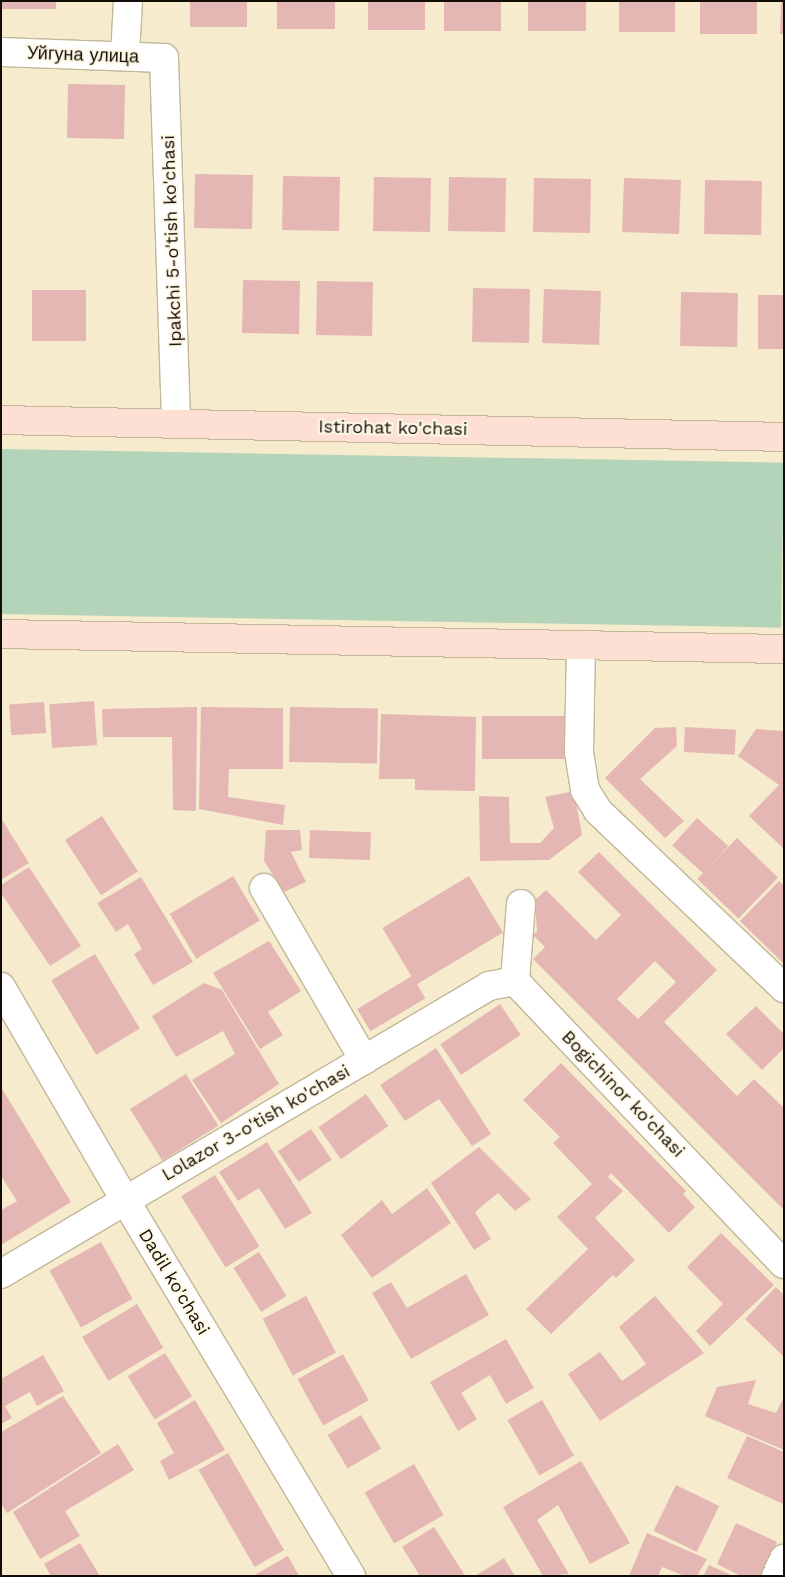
<!DOCTYPE html>
<meta charset="utf-8">
<style>
body{margin:0}
#map{position:relative;width:785px;height:1577px;overflow:hidden;background:#f6ebcc;font-family:"Work Sans",sans-serif}
div>[style]{position:absolute}
[style*='--x']{left:calc(var(--x)*1px);top:calc(var(--y)*1px);width:calc(var(--w)*1px);rotate:calc(var(--a)*1deg)}
.green>*{inset:0;background:#b3d4b9;transform-origin:0 0}
.building>*{inset:0;background:#e5b7b4;transform-origin:0 0}
.roads{filter:drop-shadow(1px 0 #c2b799) drop-shadow(-1px 0 #c2b799) drop-shadow(0 1px #c2b799) drop-shadow(0 -1px #c2b799)}
.street>*{height:28px;margin:-14px;padding:0 14px;transform-origin:14px;border-radius:14px;background:#fff}
.secondary>*{height:28px;margin:-14px;padding:0 14px;transform-origin:14px;border-radius:14px;background:#fddfd3}
span{translate:-50% -50%;white-space:nowrap;text-align:center;line-height:1.15;-webkit-text-stroke:4px #fff8e6;paint-order:stroke}
.street-label{font-size:18px;color:#120e05}
.frame{position:absolute;inset:0;border:2px solid #120e05;pointer-events:none}
</style>
<div id="map">
<div class="green">
<div style="left:1px;top:449px;width:783px;height:165px;rotate:1deg"></div>
</div>
<div class="building">
<div style="left:1px;top:1px;width:55px;height:8px"></div>
<div style="left:190px;top:1px;width:57px;height:26px"></div>
<div style="left:277px;top:1px;width:58px;height:28px"></div>
<div style="left:368px;top:1px;width:57px;height:29px"></div>
<div style="left:444px;top:1px;width:57px;height:30px"></div>
<div style="left:528px;top:1px;width:58px;height:30px"></div>
<div style="left:619px;top:1px;width:56px;height:31px"></div>
<div style="left:700px;top:1px;width:57px;height:33px"></div>
<div style="clip-path:polygon(781px 1px,784px 1px,784px 34px,780px 34px)"></div>
<div style="left:68px;top:84px;width:57px;height:54px;rotate:1deg"></div>
<div style="left:195px;top:174px;width:58px;height:54px;rotate:1deg"></div>
<div style="left:283px;top:176px;width:57px;height:54px;rotate:1deg"></div>
<div style="left:374px;top:177px;width:57px;height:54px;rotate:1deg"></div>
<div style="left:449px;top:177px;width:57px;height:54px;rotate:1deg"></div>
<div style="left:534px;top:178px;width:57px;height:54px;rotate:1deg"></div>
<div style="left:624px;top:178px;width:57px;height:54px;rotate:2deg"></div>
<div style="left:705px;top:180px;width:57px;height:54px;rotate:1deg"></div>
<div style="left:243px;top:280px;width:57px;height:53px;rotate:1deg"></div>
<div style="left:317px;top:281px;width:56px;height:54px;rotate:1deg"></div>
<div style="left:473px;top:288px;width:57px;height:54px;rotate:1deg"></div>
<div style="left:544px;top:289px;width:57px;height:54px;rotate:2deg"></div>
<div style="left:32px;top:290px;width:54px;height:51px"></div>
<div style="left:681px;top:292px;width:57px;height:54px;rotate:1deg"></div>
<div style="left:758px;top:295px;width:26px;height:54px"></div>
<div style="left:94px;top:701px;width:44px;height:45px;rotate:86deg"></div>
<div style="left:44px;top:702px;width:31px;height:35px;rotate:86deg"></div>
<div style="clip-path:polygon(197px 707px,196px 811px,173px 810px,172px 737px,103px 737px,102px 709px)"></div>
<div style="clip-path:polygon(201px 707px,283px 708px,283px 769px,229px 769px,228px 797px,285px 805px,283px 825px,199px 809px)"></div>
<div style="left:290px;top:707px;width:88px;height:55px;rotate:1deg"></div>
<div style="clip-path:polygon(381px 714px,476px 717px,475px 791px,415px 790px,415px 779px,379px 779px)"></div>
<div style="left:482px;top:716px;width:92px;height:43px"></div>
<div style="clip-path:polygon(676px 727px,677px 746px,640px 779px,684px 821px,665px 838px,605px 778px,655px 728px)"></div>
<div style="left:685px;top:727px;width:51px;height:25px;rotate:3deg"></div>
<div style="clip-path:polygon(756px 729px,784px 731px,784px 849px,749px 816px,779px 785px,738px 756px)"></div>
<div style="clip-path:polygon(574px 791px,582px 835px,549px 860px,480px 861px,479px 796px,509px 797px,510px 843px,540px 843px,554px 828px,545px 797px)"></div>
<div style="left:102px;top:816px;width:66px;height:44px;rotate:57deg"></div>
<div style="clip-path:polygon(1px 818px,29px 863px,1px 880px)"></div>
<div style="left:697px;top:818px;width:42px;height:37px;rotate:42deg"></div>
<div style="clip-path:polygon(266px 830px,300px 830px,302px 850px,291px 852px,306px 882px,284px 892px,264px 861px)"></div>
<div style="left:310px;top:830px;width:61px;height:28px;rotate:2deg"></div>
<div style="left:737px;top:838px;width:57px;height:57px;rotate:44deg"></div>
<div style="clip-path:polygon(evenodd,599px 852px,717px 970px,664px 1022px,737px 1096px,754px 1079px,784px 1108px,784px 1210px,533px 959px,545px 947px,533px 935px,537px 931px,535px 900px,546px 890px,596px 940px,621px 915px,578px 872px,599px 852px,655px 961px,676px 982px,638px 1019px,617px 999px,655px 961px)"></div>
<div style="clip-path:polygon(29px 867px,81px 946px,50px 966px,1px 893px,1px 885px)"></div>
<div style="left:233px;top:876px;width:52px;height:74px;rotate:59deg"></div>
<div style="left:469px;top:876px;width:66px;height:101px;rotate:59deg"></div>
<div style="clip-path:polygon(141px 877px,193px 962px,153px 985px,134px 954px,142px 949px,128px 924px,116px 932px,97px 903px)"></div>
<div style="clip-path:polygon(779px 881px,784px 886px,784px 964px,740px 921px)"></div>
<div style="clip-path:polygon(269px 941px,301px 991px,268px 1012px,283px 1035px,260px 1049px,213px 973px)"></div>
<div style="left:95px;top:954px;width:87px;height:51px;rotate:59deg"></div>
<div style="left:412px;top:976px;width:26px;height:64px;rotate:59deg"></div>
<div style="clip-path:polygon(204px 983px,222px 990px,279px 1084px,221px 1123px,192px 1080px,235px 1054px,223px 1031px,176px 1057px,152px 1016px)"></div>
<div style="left:500px;top:1004px;width:37px;height:72px;rotate:56deg"></div>
<div style="clip-path:polygon(756px 1006px,784px 1034px,784px 1048px,762px 1070px,726px 1034px)"></div>
<div style="clip-path:polygon(436px 1048px,491px 1134px,472px 1146px,439px 1099px,405px 1121px,380px 1085px)"></div>
<div style="clip-path:polygon(561px 1063px,686px 1191px,683px 1194px,695px 1207px,669px 1233px,611px 1173px,608px 1177px,623px 1191px,595px 1218px,635px 1260px,616px 1278px,613px 1275px,551px 1334px,526px 1309px,588px 1249px,557px 1217px,592px 1184px,553px 1143px,560px 1137px,523px 1100px)"></div>
<div style="left:186px;top:1074px;width:61px;height:66px;rotate:58deg"></div>
<div style="clip-path:polygon(1px 1087px,71px 1202px,1px 1245px,1px 1210px,17px 1201px,1px 1176px)"></div>
<div style="left:366px;top:1094px;width:39px;height:58px;rotate:55deg"></div>
<div style="left:311px;top:1129px;width:37px;height:40px;rotate:56deg"></div>
<div style="clip-path:polygon(267px 1142px,312px 1213px,285px 1229px,259px 1188px,238px 1201px,219px 1172px)"></div>
<div style="clip-path:polygon(479px 1147px,531px 1199px,515px 1211px,498px 1193px,475px 1212px,491px 1239px,474px 1250px,431px 1183px)"></div>
<div style="left:215px;top:1175px;width:84px;height:40px;rotate:58deg"></div>
<div style="clip-path:polygon(427px 1188px,451px 1223px,372px 1278px,341px 1235px,382px 1200px,392px 1214px)"></div>
<div style="clip-path:polygon(721px 1233px,774px 1285px,710px 1346px,696px 1331px,723px 1304px,687px 1267px)"></div>
<div style="left:101px;top:1242px;width:65px;height:59px;rotate:61deg"></div>
<div style="left:259px;top:1252px;width:52px;height:30px;rotate:58deg"></div>
<div style="clip-path:polygon(466px 1274px,489px 1315px,411px 1359px,372px 1293px,391px 1282px,407px 1308px)"></div>
<div style="clip-path:polygon(776px 1287px,784px 1295px,784px 1357px,745px 1319px)"></div>
<div style="left:306px;top:1296px;width:64px;height:49px;rotate:62deg"></div>
<div style="clip-path:polygon(655px 1296px,704px 1353px,600px 1421px,568px 1374px,600px 1352px,622px 1381px,646px 1364px,619px 1327px)"></div>
<div style="left:137px;top:1304px;width:51px;height:64px;rotate:59deg"></div>
<div style="clip-path:polygon(506px 1339px,534px 1388px,506px 1404px,490px 1375px,461px 1393px,477px 1419px,458px 1431px,430px 1382px)"></div>
<div style="left:165px;top:1353px;width:51px;height:44px;rotate:58deg"></div>
<div style="left:343px;top:1354px;width:53px;height:52px;rotate:61deg"></div>
<div style="clip-path:polygon(43px 1355px,64px 1391px,37px 1406px,30px 1392px,5px 1406px,12px 1418px,1px 1424px,1px 1379px)"></div>
<div style="clip-path:polygon(756px 1380px,748px 1404px,776px 1413px,784px 1397px,784px 1450px,705px 1416px,717px 1387px)"></div>
<div style="clip-path:polygon(63px 1396px,101px 1453px,7px 1513px,1px 1504px,1px 1432px)"></div>
<div style="clip-path:polygon(195px 1400px,225px 1450px,169px 1480px,160px 1461px,174px 1453px,157px 1423px)"></div>
<div style="left:542px;top:1400px;width:64px;height:40px;rotate:60deg"></div>
<div style="left:361px;top:1415px;width:39px;height:39px;rotate:59deg"></div>
<div style="clip-path:polygon(747px 1436px,784px 1452px,783px 1504px,727px 1478px)"></div>
<div style="clip-path:polygon(118px 1444px,134px 1470px,65px 1511px,80px 1536px,40px 1559px,13px 1512px)"></div>
<div style="left:228px;top:1453px;width:112px;height:34px;rotate:60deg"></div>
<div style="clip-path:polygon(581px 1461px,630px 1543px,590px 1564px,558px 1505px,537px 1520px,569px 1574px,543px 1576px,503px 1507px)"></div>
<div style="left:414px;top:1464px;width:59px;height:57px;rotate:60deg"></div>
<div style="left:676px;top:1485px;width:48px;height:51px;rotate:26deg"></div>
<div style="clip-path:polygon(736px 1523px,777px 1542px,761px 1576px,741px 1576px,717px 1564px)"></div>
<div style="clip-path:polygon(434px 1527px,464px 1574px,462px 1576px,420px 1576px,402px 1547px)"></div>
<div style="clip-path:polygon(647px 1533px,707px 1559px,697px 1576px,685px 1576px,662px 1567px,658px 1576px,629px 1576px)"></div>
<div style="clip-path:polygon(80px 1543px,100px 1576px,51px 1576px,44px 1564px)"></div>
<div style="clip-path:polygon(288px 1556px,299px 1576px,257px 1576px,256px 1574px)"></div>
<div style="clip-path:polygon(504px 1558px,515px 1576px,475px 1576px)"></div>
<div style="clip-path:polygon(709px 1565px,733px 1576px,703px 1576px)"></div>
</div>
<div class="roads">
<div class="street">
<div style="--x:1;--y:52;--w:163;--a:2.1"></div>
<div style="--x:164;--y:58;--w:365;--a:88.1"></div>
<div style="--x:125;--y:56;--w:55;--a:-86.9"></div>
<div style="--x:581;--y:646;--w:106;--a:91.1"></div>
<div style="--x:579;--y:752;--w:38;--a:81"></div>
<div style="--x:585;--y:790;--w:25;--a:58"></div>
<div style="--x:598;--y:811;--w:257;--a:43.6"></div>
<div style="--x:264;--y:888;--w:199;--a:59.8"></div>
<div style="--x:521;--y:904;--w:77;--a:94.5"></div>
<div style="--x:515;--y:981;--w:390;--a:46.5"></div>
<div style="--x:1;--y:987;--w:246;--a:59.8"></div>
<div style="--x:125;--y:1200;--w:439;--a:59"></div>
<div style="--x:1;--y:1274;--w:567;--a:-30.55"></div>
<div style="--x:489;--y:986;--w:26;--a:-11"></div>
<div style="--x:776;--y:1576;--w:19;--a:-65"></div>
</div>
<div class="secondary">
<div style="--x:1;--y:420;--w:783;--a:1.24"></div>
<div style="--x:1;--y:634;--w:783;--a:1.1"></div>
</div>
</div>
<div class="street-label">
<span style="left:83px;top:55px;rotate:2deg">Уйгуна улица</span>
<span style="left:172px;top:241px;rotate:-92deg">Ipakchi 5-o'tish ko'chasi</span>
<span style="left:393px;top:428px;rotate:1deg">Istirohat ko'chasi</span>
<span style="left:623px;top:1094px;rotate:46deg">Bogichinor ko'chasi</span>
<span style="left:256px;top:1123px;rotate:-30deg">Lolazor 3-o'tish ko'chasi</span>
<span style="left:174px;top:1282px;rotate:59deg">Dadil ko'chasi</span>
</div>
<div class="frame"></div>
</div>
